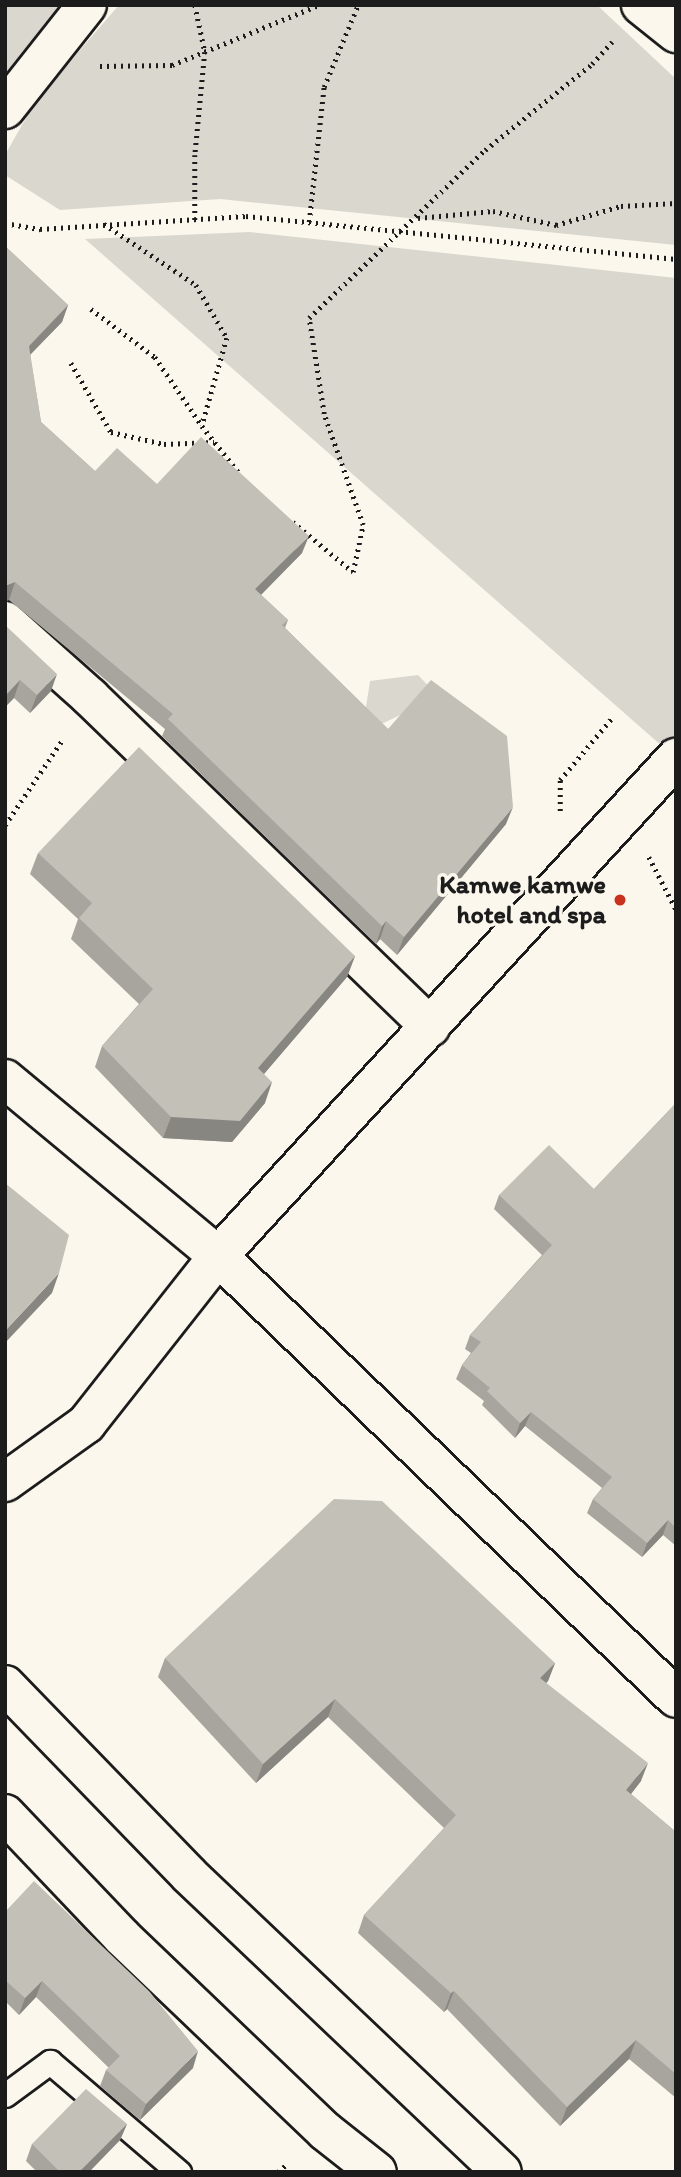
<!DOCTYPE html>
<style>
body{margin:0}
#map{position:relative;width:681px;height:2177px;overflow:hidden;background:#fbf7ec;font-family:Itim,sans-serif}
div>[style]{position:absolute}
[style*='--x']{left:calc(var(--x)*1px);top:calc(var(--y)*1px);width:calc(var(--w)*1px);rotate:calc(var(--a)*1deg)}
.green>*{inset:0;background:#dad7ce}
.path>*{height:4.5px;margin-top:-2.25px;transform-origin:0;background:repeating-linear-gradient(90deg,#1c1c1c 0 2px,transparent 0 7px)}
.roads{filter:drop-shadow(2px 0 #1c1c1c) drop-shadow(-2px 0 #1c1c1c) drop-shadow(0 2px #1c1c1c) drop-shadow(0 -2px #1c1c1c)}
.service>*{height:23px;margin:-11.5px;padding:0 11.5px;transform-origin:11.5px;border-radius:11.5px;background:#fbf7ec}
.minor>*{height:38px;margin:-19px;padding:0 19px;transform-origin:19px;border-radius:19px;background:#fbf7ec}
.wall>*{inset:0;background:#a8a59e}
.shaded-wall>*{inset:0;background:#888681}
.building>*{inset:0;background:#c3c0b8}
.dots>*{width:19px;height:19px;translate:-50% -50%;box-sizing:border-box;border:4px solid #fbf7ec;border-radius:50%}
span{translate:-50% -50%;white-space:nowrap;text-align:center;line-height:1.15;-webkit-text-stroke:7px #fbf7ec;paint-order:stroke}
.poi-label{font-size:26px;color:#1c1c1c;font-weight:700}
.right{translate:-100% -50%;text-align:right}
.frame{position:absolute;inset:0;border:7px solid #1c1c1c;pointer-events:none}
</style>
<div id="map">
<div class="green">
<div style="clip-path:polygon(5px 5px,78px 5px,5px 81px)"></div>
<div style="clip-path:polygon(119px 5px,597px 5px,676px 79px,676px 245px,220px 199px,60px 210px,5px 175px,5px 155px,35px 102px)"></div>
<div style="clip-path:polygon(250px 232px,676px 278px,676px 733px,663px 747px,85px 239px)"></div>
<div style="clip-path:polygon(418px 675px,439px 697px,362px 733px,370px 681px)"></div>
</div>
<div class="path">
<div style="--x:195;--y:5;--w:48;--a:78"></div>
<div style="--x:205;--y:52;--w:103;--a:95.5"></div>
<div style="--x:195;--y:155;--w:65;--a:90"></div>
<div style="--x:100;--y:66;--w:72;--a:-0.8"></div>
<div style="--x:172;--y:65;--w:159;--a:-22.2"></div>
<div style="--x:418;--y:218;--w:75;--a:-5.3"></div>
<div style="--x:493;--y:211;--w:65;--a:12.5"></div>
<div style="--x:556;--y:225;--w:68;--a:-16.3"></div>
<div style="--x:621;--y:206;--w:55;--a:-3.1"></div>
<div style="--x:309;--y:222;--w:136;--a:-83.7"></div>
<div style="--x:324;--y:87;--w:89;--a:-67.5"></div>
<div style="--x:5;--y:223;--w:36;--a:10"></div>
<div style="--x:40;--y:229;--w:206;--a:-3.6"></div>
<div style="--x:246;--y:216;--w:432;--a:5.7"></div>
<div style="--x:104;--y:224;--w:110;--a:33.5"></div>
<div style="--x:196;--y:285;--w:61;--a:59.7"></div>
<div style="--x:227;--y:338;--w:91;--a:105.9"></div>
<div style="--x:202;--y:426;--w:61;--a:51.6"></div>
<div style="--x:91;--y:309;--w:80;--a:36.9"></div>
<div style="--x:155;--y:357;--w:83;--a:55.7"></div>
<div style="--x:71;--y:363;--w:80;--a:59.9"></div>
<div style="--x:111;--y:432;--w:54;--a:12.8"></div>
<div style="--x:164;--y:444;--w:50;--a:-2.3"></div>
<div style="--x:293;--y:522;--w:78;--a:39.8"></div>
<div style="--x:353;--y:572;--w:48;--a:-78"></div>
<div style="--x:363;--y:525;--w:118;--a:-109.4"></div>
<div style="--x:324;--y:414;--w:97;--a:-98.9"></div>
<div style="--x:309;--y:318;--w:243;--a:-43.7"></div>
<div style="--x:485;--y:150;--w:137;--a:-38.8"></div>
<div style="--x:592;--y:64;--w:30;--a:-48"></div>
<div style="--x:560;--y:811;--w:31;--a:-90"></div>
<div style="--x:560;--y:780;--w:80;--a:-50.1"></div>
<div style="--x:5;--y:825;--w:104;--a:-56"></div>
<div style="--x:649;--y:857;--w:59;--a:62.6"></div>
<div style="--x:278;--y:2172;--w:13;--a:-42"></div>
</div>
<div class="roads">
<div class="service">
<div style="--x:5;--y:2095;--w:56;--a:-36.3"></div>
<div style="--x:50;--y:2062;--w:170;--a:40.5"></div>
</div>
<div class="minor">
<div style="--x:641;--y:5;--w:45;--a:38.7"></div>
<div style="--x:5;--y:109;--w:132;--a:-51.7"></div>
<div style="--x:5;--y:621;--w:114;--a:41.8"></div>
<div style="--x:90;--y:697;--w:474;--a:44.1"></div>
<div style="--x:5;--y:1079;--w:277;--a:39.7"></div>
<div style="--x:218;--y:1256;--w:636;--a:43.98"></div>
<div style="--x:5;--y:1482;--w:100;--a:-35.6"></div>
<div style="--x:86;--y:1424;--w:214;--a:-51.8"></div>
<div style="--x:218;--y:1256;--w:677;--a:-47.4"></div>
<div style="--x:5;--y:1685;--w:264;--a:45.9"></div>
<div style="--x:189;--y:1875;--w:431;--a:43.5"></div>
<div style="--x:5;--y:1814;--w:170;--a:46.4"></div>
<div style="--x:122;--y:1937;--w:281;--a:43.7"></div>
<div style="--x:325;--y:2131;--w:66;--a:38.3"></div>
</div>
</div>
<div class="wall">
<div style="clip-path:polygon(5px 246px,68px 305px,62px 322px,30px 355px,41px 422px,95px 471px,157px 484px,302px 553px,261px 595px,288px 620px,285px 628px,388px 729px,506px 824px,397px 955px,380px 939px,376px 944px,162px 736px,165px 729px,9px 600px,5px 601px)"></div>
<div style="clip-path:polygon(5px 625px,51px 691px,30px 713px,14px 698px,5px 707px)"></div>
<div style="clip-path:polygon(38px 853px,355px 956px,347px 977px,264px 1074px,265px 1103px,232px 1142px,163px 1138px,95px 1067px,102px 1046px,139px 1004px,71px 939px,78px 919px,30px 874px)"></div>
<div style="clip-path:polygon(676px 1103px,676px 1546px,663px 1535px,642px 1557px,587px 1513px,593px 1499px,602px 1488px,525px 1426px,515px 1438px,482px 1405px,484px 1401px,456px 1379px,462px 1365px,471px 1353px,465px 1349px,470px 1335px,542px 1255px,494px 1209px,499px 1195px,594px 1189px)"></div>
<div style="clip-path:polygon(165px 1658px,555px 1663px,548px 1681px,546px 1683px,641px 1781px,631px 1794px,676px 1832px,676px 2098px,629px 2059px,560px 2126px,447px 2009px,444px 2012px,358px 1933px,364px 1915px,444px 1828px,328px 1717px,256px 1783px,158px 1677px)"></div>
<div style="clip-path:polygon(5px 1912px,193px 2068px,140px 2120px,100px 2086px,106px 2070px,109px 2068px,36px 1997px,19px 2015px,5px 2001px)"></div>
<div style="clip-path:polygon(127px 2124px,120px 2140px,89px 2172px,37px 2172px,26px 2161px,32px 2144px)"></div>
</div>
<div class="shaded-wall">
<div style="clip-path:polygon(68px 305px,62px 322px,22px 363px,29px 346px)"></div>
<div style="clip-path:polygon(309px 536px,302px 553px,249px 607px,255px 589px)"></div>
<div style="clip-path:polygon(15px 582px,9px 600px,5px 601px,5px 586px)"></div>
<div style="clip-path:polygon(57px 674px,51px 691px,30px 713px,37px 695px)"></div>
<div style="clip-path:polygon(20px 680px,14px 698px,5px 707px,5px 696px)"></div>
<div style="clip-path:polygon(513px 807px,506px 824px,397px 955px,404px 937px)"></div>
<div style="clip-path:polygon(386px 921px,380px 939px,376px 944px,382px 926px)"></div>
<div style="clip-path:polygon(355px 956px,347px 977px,251px 1089px,258px 1068px)"></div>
<div style="clip-path:polygon(272px 1082px,265px 1103px,232px 1142px,163px 1138px,171px 1117px)"></div>
<div style="clip-path:polygon(59px 1273px,52px 1293px,5px 1343px,5px 1331px)"></div>
<div style="clip-path:polygon(531px 1412px,525px 1426px,515px 1438px,520px 1423px)"></div>
<div style="clip-path:polygon(668px 1520px,663px 1535px,642px 1557px,647px 1543px)"></div>
<div style="clip-path:polygon(555px 1663px,548px 1681px,533px 1697px,540px 1678px)"></div>
<div style="clip-path:polygon(335px 1699px,328px 1717px,256px 1783px,263px 1764px)"></div>
<div style="clip-path:polygon(648px 1763px,641px 1781px,620px 1808px,626px 1790px)"></div>
<div style="clip-path:polygon(42px 1981px,36px 1997px,19px 2015px,25px 1998px)"></div>
<div style="clip-path:polygon(454px 1991px,447px 2009px,444px 2012px,451px 1993px)"></div>
<div style="clip-path:polygon(636px 2040px,629px 2059px,560px 2126px,567px 2107px)"></div>
<div style="clip-path:polygon(198px 2051px,193px 2068px,140px 2120px,146px 2104px)"></div>
<div style="clip-path:polygon(127px 2124px,120px 2140px,89px 2172px,79px 2172px)"></div>
</div>
<div class="building">
<div style="clip-path:polygon(5px 246px,68px 305px,29px 346px,41px 422px,95px 471px,117px 448px,157px 484px,201px 437px,309px 536px,255px 589px,288px 620px,282px 625px,388px 729px,431px 680px,507px 736px,513px 807px,404px 937px,386px 921px,382px 926px,168px 719px,173px 714px,15px 582px,5px 586px)"></div>
<div style="clip-path:polygon(5px 625px,57px 674px,37px 695px,20px 680px,5px 696px)"></div>
<div style="clip-path:polygon(139px 747px,355px 956px,258px 1068px,272px 1082px,240px 1121px,171px 1117px,102px 1046px,153px 989px,79px 918px,92px 903px,38px 853px)"></div>
<div style="clip-path:polygon(676px 1103px,676px 1528px,668px 1520px,647px 1543px,593px 1499px,612px 1477px,531px 1412px,520px 1423px,487px 1391px,490px 1388px,462px 1365px,481px 1342px,470px 1335px,552px 1245px,499px 1195px,549px 1145px,594px 1189px)"></div>
<div style="clip-path:polygon(5px 1183px,69px 1235px,59px 1273px,5px 1331px)"></div>
<div style="clip-path:polygon(334px 1499px,382px 1501px,555px 1663px,540px 1678px,648px 1763px,626px 1790px,676px 1832px,676px 2074px,636px 2040px,567px 2107px,454px 1991px,451px 1993px,364px 1915px,456px 1815px,335px 1699px,263px 1764px,165px 1658px)"></div>
<div style="clip-path:polygon(34px 1881px,149px 1991px,198px 2051px,146px 2104px,106px 2070px,120px 2056px,42px 1981px,25px 1998px,5px 1980px,5px 1912px)"></div>
<div style="clip-path:polygon(86px 2089px,127px 2124px,79px 2172px,60px 2172px,32px 2144px)"></div>
</div>
<div class="dots">
<div style="left:620px;top:900px;background:#c8321e"></div>
</div>
<div class="poi-label">
<span class="right" style="left:606px;top:900px">Kamwe kamwe<br>hotel and spa</span>
</div>
<div class="frame"></div>
</div>
